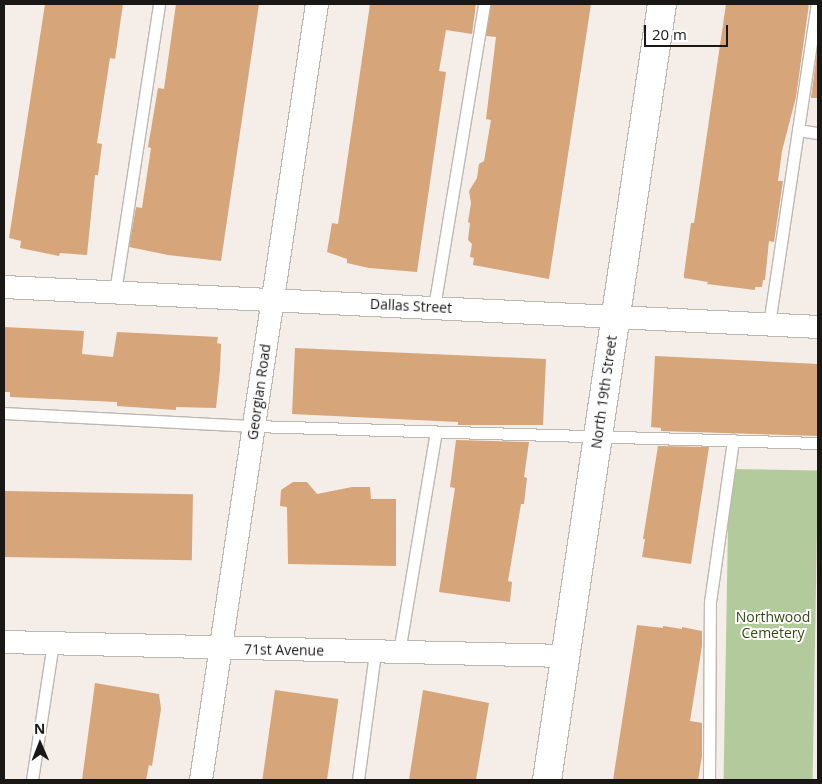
<!DOCTYPE html>
<style>
body{margin:0}
#map{position:relative;width:822px;height:784px;overflow:hidden;background:#f4ede8;font-family:"Open Sans",sans-serif}
div>[style]{position:absolute}
[style*='--x']{left:calc(var(--x)*1px);top:calc(var(--y)*1px);width:calc(var(--w)*1px);rotate:calc(var(--a)*1deg)}
.green>*{inset:0;background:#b3cb9c;transform-origin:0 0}
.building>*{inset:0;background:#d7a57a;transform-origin:0 0}
.roads{filter:drop-shadow(1px 0 #bdb7b2) drop-shadow(-1px 0 #bdb7b2) drop-shadow(0 1px #bdb7b2) drop-shadow(0 -1px #bdb7b2)}
.service>*{height:11px;margin:-5.5px;padding:0 5.5px;transform-origin:5.5px;border-radius:5.5px;background:#fff}
.minor>*{height:22px;margin:-11px;padding:0 11px;transform-origin:11px;border-radius:11px;background:#fff}
.tertiary>*{height:28px;margin:-14px;padding:0 14px;transform-origin:14px;border-radius:14px;background:#fff}
span{translate:-50% -50%;white-space:nowrap;text-align:center;line-height:1.15;-webkit-text-stroke:4px #fff;paint-order:stroke}
.street-label{font-size:14px;color:#1a1817}
.park-label{font-size:14px;color:#324b0f}
.frame{position:absolute;inset:0;border:5px solid #1a1817;pointer-events:none}
.north{position:absolute;left:15px;top:719px;width:50px;height:50px;-webkit-text-stroke:4px #fff;paint-order:stroke;rotate:359deg;font-size:14px;font-weight:700;line-height:20px;text-align:center;color:#1a1817}
.north::after{content:'';display:block;margin:auto;width:18px;height:22px;background:#1a1817;clip-path:polygon(50% 0,100% 100%,50% 72%,0 100%)}
.scale{position:absolute;left:644px;top:25px;width:84px;height:22px;box-sizing:border-box;border:2px solid #1a1817;border-top:0;padding-left:6px;font-size:15px;line-height:18px;white-space:nowrap;color:#1a1817;-webkit-text-stroke:4px #fff;paint-order:stroke}
</style>
<div id="map">
<div class="green">
<div style="left:729px;top:469px;width:89px;height:311px;rotate:1deg"></div>
</div>
<div class="building">
<div style="clip-path:polygon(45px 4px,123px 4px,115px 59px,110px 58px,97px 143px,102px 144px,98px 175px,95px 175px,87px 255px,60px 253px,59px 256px,20px 248px,21px 241px,9px 238px)"></div>
<div style="clip-path:polygon(176px 4px,259px 4px,221px 261px,168px 255px,129px 247px,136px 207px,142px 208px,151px 148px,148px 147px,158px 88px,164px 89px)"></div>
<div style="clip-path:polygon(370px 4px,476px 4px,472px 34px,446px 30px,439px 71px,446px 72px,417px 272px,369px 268px,347px 263px,347px 259px,327px 252px,332px 223px,338px 224px)"></div>
<div style="clip-path:polygon(491px 4px,591px 4px,549px 279px,473px 265px,474px 258px,470px 257px,472px 244px,468px 240px,470px 223px,468px 222px,471px 203px,469px 191px,477px 178px,479px 164px,484px 161px,491px 120px,486px 119px,496px 37px,486px 36px)"></div>
<div style="clip-path:polygon(726px 4px,809px 4px,796px 97px,782px 151px,778px 181px,783px 181px,774px 242px,769px 241px,765px 280px,763px 280px,762px 287px,755px 287px,755px 290px,707px 284px,708px 282px,684px 278px,684px 274px,691px 223px,694px 223px)"></div>
<div style="clip-path:polygon(818px 46px,818px 98px,811px 98px)"></div>
<div style="clip-path:polygon(4px 327px,84px 331px,82px 354px,113px 357px,117px 332px,218px 337px,217px 343px,221px 344px,220px 370px,216px 408px,176px 407px,176px 410px,117px 406px,117px 402px,10px 397px,10px 392px,4px 392px)"></div>
<div style="clip-path:polygon(295px 348px,546px 359px,543px 425px,458px 425px,458px 422px,292px 414px)"></div>
<div style="clip-path:polygon(655px 356px,818px 364px,818px 436px,661px 431px,661px 428px,651px 427px)"></div>
<div style="clip-path:polygon(456px 440px,529px 442px,524px 477px,527px 478px,524px 504px,521px 504px,508px 581px,512px 582px,510px 602px,439px 592px,455px 488px,450px 487px)"></div>
<div style="clip-path:polygon(658px 446px,709px 447px,691px 564px,642px 557px,645px 539px,643px 539px)"></div>
<div style="clip-path:polygon(293px 482px,307px 482px,317px 494px,352px 487px,370px 487px,371px 499px,396px 499px,396px 566px,288px 564px,287px 507px,280px 506px,281px 490px)"></div>
<div style="left:4px;top:491px;width:189px;height:66px;rotate:1deg"></div>
<div style="clip-path:polygon(637px 625px,663px 628px,663px 626px,682px 629px,682px 627px,702px 631px,702px 646px,690px 721px,702px 723px,702px 756px,698px 780px,613px 780px)"></div>
<div style="clip-path:polygon(95px 683px,159px 694px,161px 709px,152px 766px,149px 765px,146px 780px,82px 780px)"></div>
<div style="left:275px;top:690px;width:64px;height:91px;rotate:8deg"></div>
<div style="clip-path:polygon(423px 690px,489px 703px,476px 780px,409px 780px)"></div>
</div>
<div class="roads">
<div class="service">
<div style="--x:798;--y:130;--w:20;--a:9"></div>
<div style="--x:115;--y:292;--w:291;--a:-81.3"></div>
<div style="--x:434;--y:307;--w:307;--a:-80.6"></div>
<div style="--x:769;--y:324;--w:324;--a:-81.5"></div>
<div style="--x:4;--y:413;--w:250;--a:3"></div>
<div style="--x:254;--y:426;--w:564;--a:1.73"></div>
<div style="--x:399;--y:652;--w:223;--a:-80.5"></div>
<div style="--x:32;--y:780;--w:139;--a:-81.3"></div>
<div style="--x:358;--y:780;--w:129;--a:-82.4"></div>
<div style="--x:709;--y:780;--w:178;--a:-89.7"></div>
<div style="--x:710;--y:602;--w:164;--a:-81.9"></div>
</div>
<div class="minor">
<div style="--x:4;--y:287;--w:815;--a:2.81"></div>
<div style="--x:4;--y:642;--w:561;--a:1.43"></div>
<div style="--x:201;--y:780;--w:785;--a:-81.5"></div>
</div>
<div class="tertiary">
<div style="--x:547;--y:780;--w:784;--a:-81.57"></div>
</div>
</div>
<div class="street-label">
<span style="left:411px;top:306px;rotate:3deg">Dallas Street</span>
<span style="left:259px;top:392px;rotate:-82deg">Georgian Road</span>
<span style="left:604px;top:392px;rotate:-82deg">North 19th Street</span>
<span style="left:284px;top:650px;rotate:1deg">71st Avenue</span>
</div>
<div class="park-label">
<span style="left:773px;top:625px">Northwood<br>Cemetery</span>
</div>
<div class="frame"></div>
<div class="north">N</div>
<div class="scale">20 m</div>
</div>
